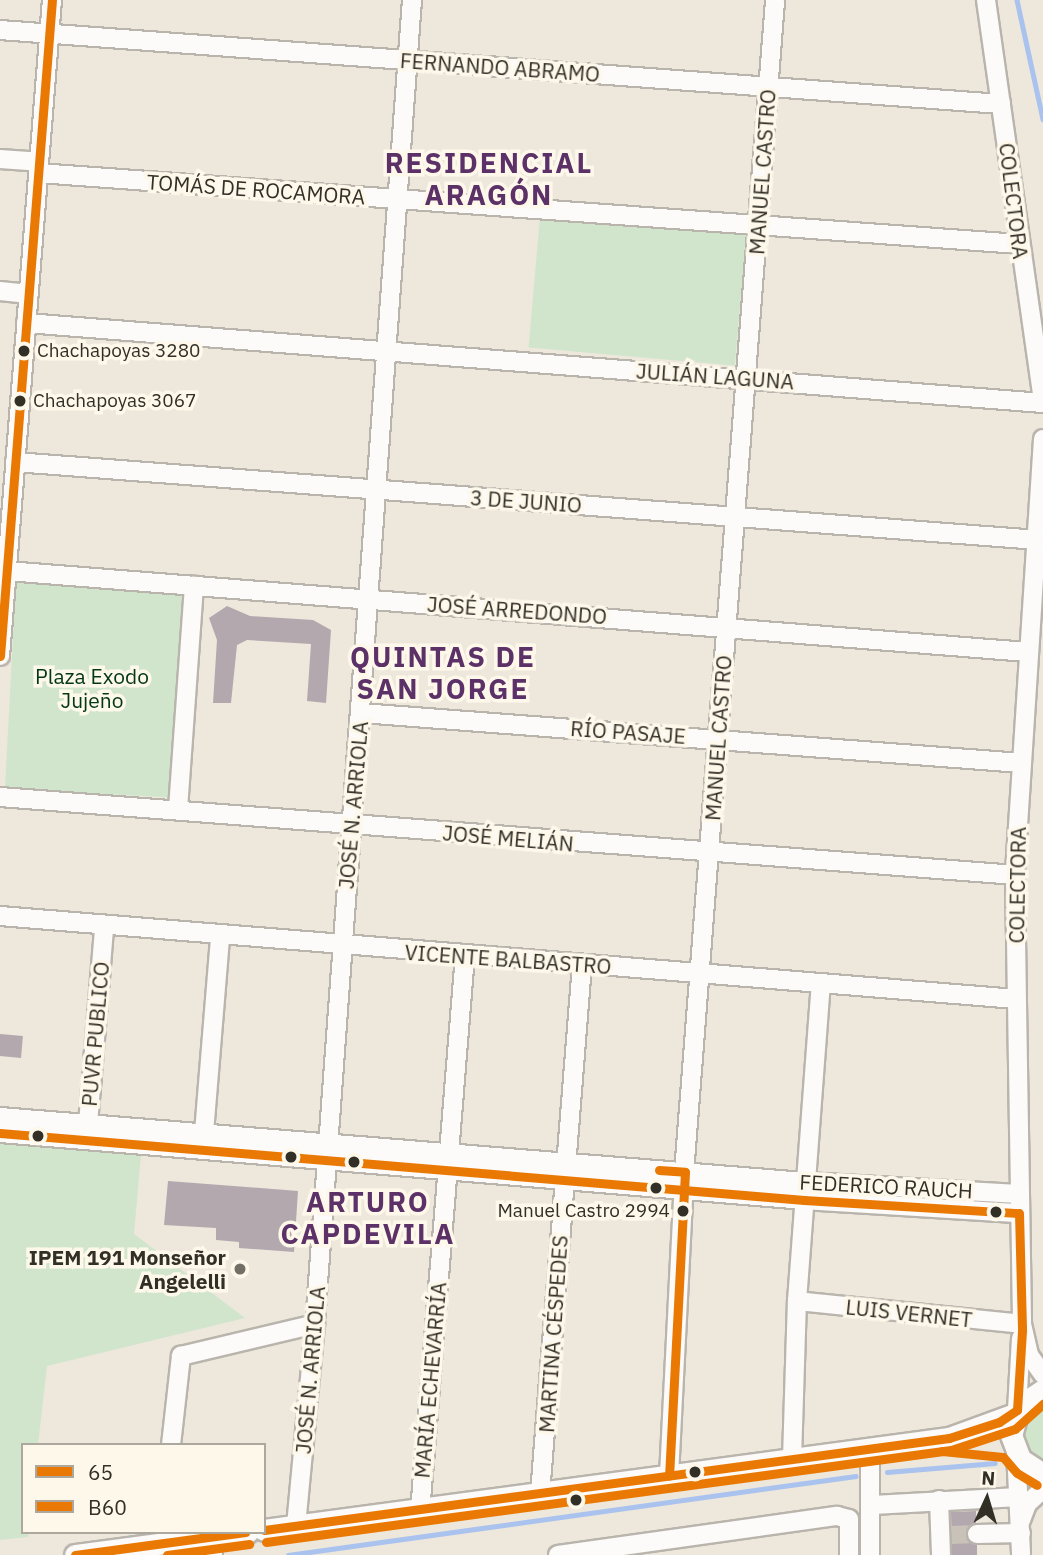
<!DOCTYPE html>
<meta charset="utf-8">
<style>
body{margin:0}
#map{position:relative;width:1043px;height:1555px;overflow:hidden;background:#ede7dc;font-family:"IBM Plex Sans",sans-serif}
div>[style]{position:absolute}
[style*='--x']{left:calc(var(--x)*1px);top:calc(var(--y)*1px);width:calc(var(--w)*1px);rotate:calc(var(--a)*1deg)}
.green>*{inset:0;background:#d0e5cc;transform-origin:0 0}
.stream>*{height:4.5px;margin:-2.25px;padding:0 2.25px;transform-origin:2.25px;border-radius:2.25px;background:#a9c2ee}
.building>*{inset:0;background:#b3a8ae;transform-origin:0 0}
.minor-tunnel>*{height:18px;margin-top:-9px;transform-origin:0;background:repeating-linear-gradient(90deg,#c8c2b8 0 18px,transparent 0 27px)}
.roads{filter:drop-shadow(2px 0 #b9b4ac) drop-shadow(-2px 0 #b9b4ac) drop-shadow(0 2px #b9b4ac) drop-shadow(0 -2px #b9b4ac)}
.minor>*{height:18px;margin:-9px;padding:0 9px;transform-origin:9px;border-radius:9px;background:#fcfbfa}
.major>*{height:21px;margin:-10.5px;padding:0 10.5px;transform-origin:10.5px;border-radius:10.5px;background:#fcfbfa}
.bus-1>*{height:9px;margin:-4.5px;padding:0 4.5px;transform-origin:4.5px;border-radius:4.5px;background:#ea7904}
.bus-2>*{height:9px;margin:-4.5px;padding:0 4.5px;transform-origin:4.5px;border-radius:4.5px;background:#ea7904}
.dots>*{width:19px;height:19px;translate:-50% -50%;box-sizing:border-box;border:4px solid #fef8eb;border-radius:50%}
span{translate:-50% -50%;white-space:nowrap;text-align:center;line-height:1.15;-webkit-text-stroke:7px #fef8eb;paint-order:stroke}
.bus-label{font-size:19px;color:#322f27}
.left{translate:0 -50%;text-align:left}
.right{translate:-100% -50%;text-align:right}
.street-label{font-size:21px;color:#322f27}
.park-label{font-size:21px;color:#033815}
.poi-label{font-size:21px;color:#322f27;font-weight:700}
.district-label{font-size:28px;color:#5b3167;font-weight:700;letter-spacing:2px}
.legend{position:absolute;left:21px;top:1443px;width:245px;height:91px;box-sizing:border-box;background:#fef8eb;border:2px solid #aca89d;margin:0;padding:9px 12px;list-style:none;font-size:21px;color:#322f27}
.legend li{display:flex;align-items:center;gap:14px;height:35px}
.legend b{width:35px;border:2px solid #aca89d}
.north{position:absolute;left:952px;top:1464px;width:70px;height:70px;-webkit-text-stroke:5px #fef8eb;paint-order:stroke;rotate:4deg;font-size:19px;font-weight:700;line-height:28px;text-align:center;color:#322f27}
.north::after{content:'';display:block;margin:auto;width:24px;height:32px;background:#322f27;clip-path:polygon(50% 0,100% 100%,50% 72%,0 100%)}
</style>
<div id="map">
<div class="green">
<div style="left:540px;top:217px;width:207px;height:131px;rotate:5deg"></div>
<div style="left:16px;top:579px;width:168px;height:210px;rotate:3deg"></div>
<div style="clip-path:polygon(0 1144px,141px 1155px,134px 1234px,245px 1318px,47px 1366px,38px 1445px,23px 1445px,23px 1532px,29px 1532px,28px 1537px,0 1540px)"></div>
<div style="clip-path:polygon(1043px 1401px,1043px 1463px,1028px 1451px,1022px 1429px,1031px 1409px)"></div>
</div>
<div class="stream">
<div style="--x:1017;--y:0;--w:122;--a:77.7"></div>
<div style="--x:887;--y:1472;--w:108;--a:-4.8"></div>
<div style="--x:288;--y:1555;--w:573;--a:-7.92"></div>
</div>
<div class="building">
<div style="clip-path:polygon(227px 606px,250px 616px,313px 620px,331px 630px,326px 703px,307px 701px,311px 644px,247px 640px,237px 645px,231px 703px,213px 703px,217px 640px,209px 618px)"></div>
<div style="left:0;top:1034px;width:23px;height:22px;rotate:5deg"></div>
<div style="clip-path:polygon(168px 1181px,298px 1191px,294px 1252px,239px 1248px,239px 1242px,216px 1240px,216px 1228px,164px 1225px)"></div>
<div style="clip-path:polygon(976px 1511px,976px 1523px,966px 1534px,977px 1545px,977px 1555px,952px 1555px,951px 1512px)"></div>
</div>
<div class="minor-tunnel">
<div style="--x:951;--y:1535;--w:26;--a:-2"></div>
</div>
<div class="roads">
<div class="minor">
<div style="--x:986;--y:0;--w:406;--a:81.9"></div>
<div style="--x:0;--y:30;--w:1004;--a:4.23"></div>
<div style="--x:0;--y:159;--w:39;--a:4"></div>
<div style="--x:38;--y:173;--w:984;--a:4.14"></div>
<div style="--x:0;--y:291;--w:29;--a:6"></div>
<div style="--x:26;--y:323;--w:1020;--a:4.5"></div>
<div style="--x:1043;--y:439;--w:437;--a:93.7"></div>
<div style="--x:1015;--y:875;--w:449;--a:89.1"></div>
<div style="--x:1022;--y:1324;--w:32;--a:77"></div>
<div style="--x:1029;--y:1355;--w:24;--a:54"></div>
<div style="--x:15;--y:462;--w:1025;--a:4.36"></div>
<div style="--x:7;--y:571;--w:1024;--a:4.54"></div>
<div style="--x:0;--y:656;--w:658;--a:-85.47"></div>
<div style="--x:361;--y:713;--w:662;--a:4.33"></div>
<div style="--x:0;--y:797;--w:1018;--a:4.39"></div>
<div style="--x:178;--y:809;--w:224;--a:-85.9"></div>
<div style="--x:0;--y:916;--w:1019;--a:4.67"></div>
<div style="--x:0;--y:1117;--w:808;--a:4.62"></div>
<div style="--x:805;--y:1182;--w:214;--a:3.2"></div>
<div style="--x:0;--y:1133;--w:807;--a:4.76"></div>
<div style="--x:804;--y:1200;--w:215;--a:3.5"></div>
<div style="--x:87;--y:1136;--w:210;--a:-85.3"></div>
<div style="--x:203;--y:1145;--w:210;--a:-85.3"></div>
<div style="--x:797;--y:1301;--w:226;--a:5.8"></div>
<div style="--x:1017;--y:1410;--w:72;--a:-86.8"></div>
<div style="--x:171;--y:1445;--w:90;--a:-83.6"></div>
<div style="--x:181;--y:1356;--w:138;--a:-13.4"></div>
<div style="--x:870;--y:1448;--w:107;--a:90"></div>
<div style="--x:1016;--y:1451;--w:104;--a:87.2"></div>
<div style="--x:792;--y:1459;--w:158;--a:-88.2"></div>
<div style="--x:797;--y:1301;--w:319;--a:-85.7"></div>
<div style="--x:669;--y:1476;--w:316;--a:-87.1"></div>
<div style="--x:685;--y:1160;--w:1163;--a:-85.56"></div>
<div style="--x:540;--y:1494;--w:531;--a:-85.46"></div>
<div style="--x:939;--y:1500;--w:55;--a:87.9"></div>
<div style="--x:873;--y:1505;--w:146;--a:-3.1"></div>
<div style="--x:420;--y:1512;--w:559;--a:-85.38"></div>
<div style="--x:1021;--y:1520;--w:17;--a:-69"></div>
<div style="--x:1027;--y:1504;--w:22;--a:-43"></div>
<div style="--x:296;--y:1526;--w:203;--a:-84.6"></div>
<div style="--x:315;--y:1324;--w:1328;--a:-85.81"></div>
<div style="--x:977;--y:1534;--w:44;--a:-1.3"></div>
<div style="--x:212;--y:1537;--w:18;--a:87"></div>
<div style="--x:558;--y:1555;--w:282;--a:-8"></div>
<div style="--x:837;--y:1516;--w:12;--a:14"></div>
<div style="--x:849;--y:1519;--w:36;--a:90"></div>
</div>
<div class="major">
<div style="--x:1043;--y:1390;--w:29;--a:146"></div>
<div style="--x:1019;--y:1406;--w:30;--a:105"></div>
<div style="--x:1011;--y:1435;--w:26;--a:69"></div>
<div style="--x:1020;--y:1459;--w:27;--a:33"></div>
<div style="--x:264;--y:1530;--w:691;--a:-7.65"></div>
<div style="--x:949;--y:1438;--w:70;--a:-20"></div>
<div style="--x:75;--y:1555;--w:174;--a:-7.6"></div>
</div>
</div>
<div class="bus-1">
<div style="--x:0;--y:656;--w:658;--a:-85.47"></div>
<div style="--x:0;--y:1133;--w:807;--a:4.76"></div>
<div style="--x:804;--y:1200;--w:215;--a:3.5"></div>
<div style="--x:1019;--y:1213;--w:118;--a:88.5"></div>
<div style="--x:1022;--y:1331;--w:79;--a:93.6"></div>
<div style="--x:1017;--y:1410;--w:22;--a:146"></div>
<div style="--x:999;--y:1422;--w:52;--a:162.3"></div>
<div style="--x:949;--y:1438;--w:691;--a:172.35"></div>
<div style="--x:659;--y:1170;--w:26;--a:4"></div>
<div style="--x:685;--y:1172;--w:304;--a:93"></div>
<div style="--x:75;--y:1555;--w:172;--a:-7.7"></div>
</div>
<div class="bus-2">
<div style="--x:942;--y:1451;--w:61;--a:5.6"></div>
<div style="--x:1003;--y:1457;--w:21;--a:49"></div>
<div style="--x:1017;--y:1473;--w:23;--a:31"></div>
<div style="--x:266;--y:1542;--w:691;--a:-7.65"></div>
<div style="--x:951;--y:1450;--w:67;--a:-18.2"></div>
<div style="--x:1015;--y:1429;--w:38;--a:-42"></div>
<div style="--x:167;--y:1555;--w:83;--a:-7.6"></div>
</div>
<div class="dots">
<div style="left:24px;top:351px;background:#322f27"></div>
<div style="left:20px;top:401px;background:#322f27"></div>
<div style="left:38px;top:1136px;background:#322f27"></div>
<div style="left:291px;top:1157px;background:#322f27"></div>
<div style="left:354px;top:1162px;background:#322f27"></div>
<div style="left:656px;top:1188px;background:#322f27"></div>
<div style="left:683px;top:1211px;background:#322f27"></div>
<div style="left:996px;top:1212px;background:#322f27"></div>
<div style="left:240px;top:1269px;background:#736f66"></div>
<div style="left:695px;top:1472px;background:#322f27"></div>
<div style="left:576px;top:1500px;background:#322f27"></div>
</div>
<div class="bus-label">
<span class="left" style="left:37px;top:351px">Chachapoyas 3280</span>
<span class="left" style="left:33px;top:401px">Chachapoyas 3067</span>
<span class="right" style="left:670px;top:1211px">Manuel Castro 2994</span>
</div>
<div class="street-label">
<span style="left:500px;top:67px;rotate:4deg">FERNANDO ABRAMO</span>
<span style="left:762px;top:172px;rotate:-86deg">MANUEL CASTRO</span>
<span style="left:256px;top:189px;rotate:4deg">TOMÁS DE ROCAMORA</span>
<span style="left:1014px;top:201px;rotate:83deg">COLECTORA</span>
<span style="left:715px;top:376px;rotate:4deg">JULIÁN LAGUNA</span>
<span style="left:526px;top:501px;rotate:4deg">3 DE JUNIO</span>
<span style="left:517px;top:610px;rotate:4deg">JOSÉ ARREDONDO</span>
<span style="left:628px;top:732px;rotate:4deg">RÍO PASAJE</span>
<span style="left:718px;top:738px;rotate:-86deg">MANUEL CASTRO</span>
<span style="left:353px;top:805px;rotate:-85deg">JOSÉ N. ARRIOLA</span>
<span style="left:508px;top:838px;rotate:5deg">JOSÉ MELIÁN</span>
<span style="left:1017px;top:885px;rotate:-89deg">COLECTORA</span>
<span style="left:508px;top:959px;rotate:4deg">VICENTE BALBASTRO</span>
<span style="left:95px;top:1034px;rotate:-85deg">PUVR PUBLICO</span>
<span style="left:886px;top:1186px;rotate:3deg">FEDERICO RAUCH</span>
<span style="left:909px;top:1313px;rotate:6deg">LUIS VERNET</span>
<span style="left:553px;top:1334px;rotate:-86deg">MARTINA CÉSPEDES</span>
<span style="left:310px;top:1370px;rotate:-85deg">JOSÉ N. ARRIOLA</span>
<span style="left:430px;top:1380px;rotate:-85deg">MARÍA ECHEVARRÍA</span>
</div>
<div class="park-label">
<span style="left:92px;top:688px">Plaza Exodo<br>Jujeño</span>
</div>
<div class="poi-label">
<span class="right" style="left:226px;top:1269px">IPEM 191 Monseñor<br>Angelelli</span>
</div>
<div class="district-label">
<span style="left:489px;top:179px">RESIDENCIAL<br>ARAGÓN</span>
<span style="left:443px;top:673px">QUINTAS DE<br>SAN JORGE</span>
<span style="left:368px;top:1218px">ARTURO<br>CAPDEVILA</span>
</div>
<ul class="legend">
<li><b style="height:9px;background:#ea7904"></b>65</li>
<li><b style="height:9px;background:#ea7904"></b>B60</li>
</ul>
<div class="north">N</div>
</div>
